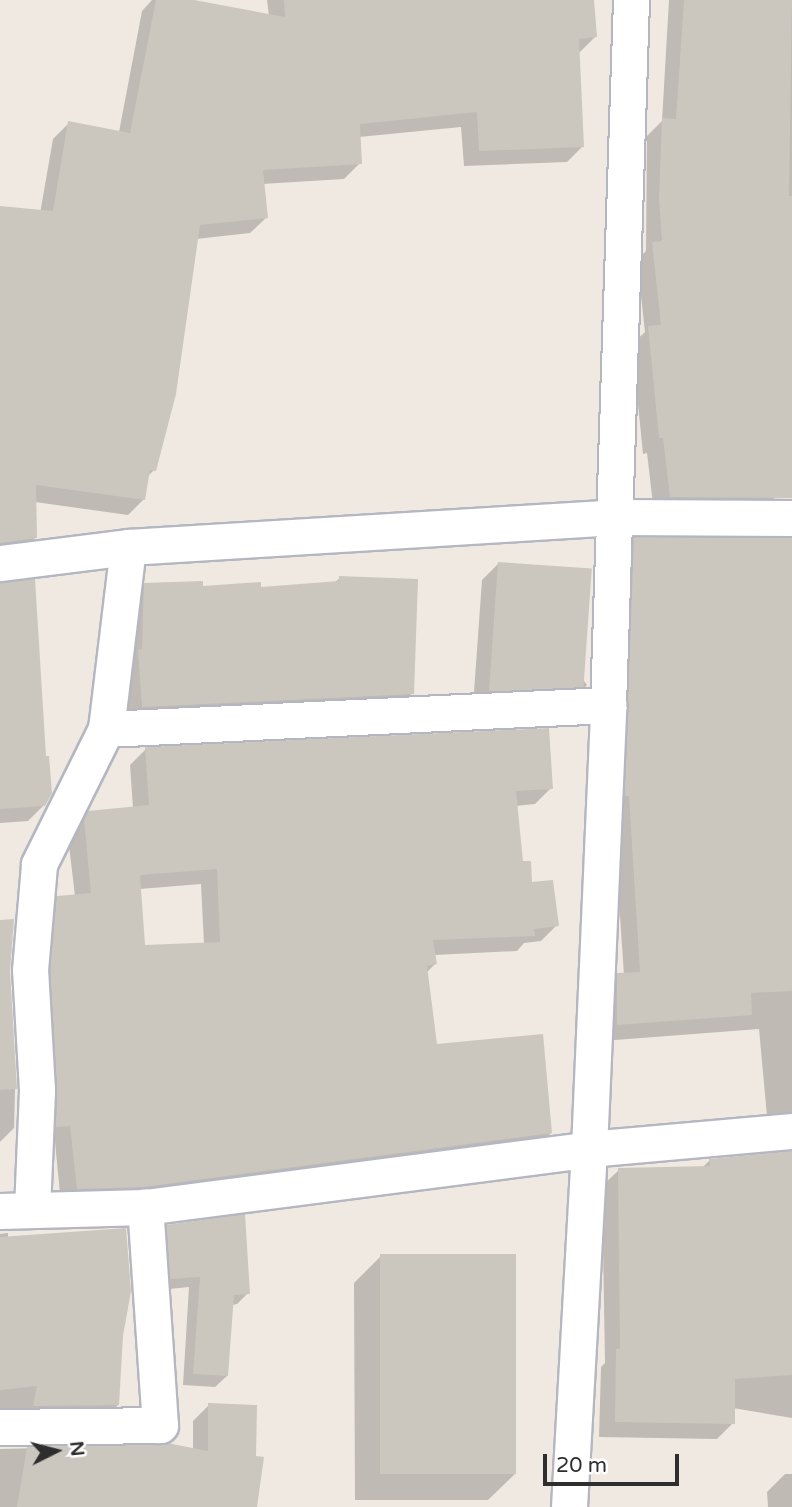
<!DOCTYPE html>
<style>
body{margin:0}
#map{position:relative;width:792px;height:1507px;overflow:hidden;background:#efe9e1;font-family:"Varela Round",sans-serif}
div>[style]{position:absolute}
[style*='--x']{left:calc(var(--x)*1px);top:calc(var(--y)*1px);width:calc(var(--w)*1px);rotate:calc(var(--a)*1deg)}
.shadow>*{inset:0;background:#0003}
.building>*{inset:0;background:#cbc7bf;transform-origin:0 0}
.roads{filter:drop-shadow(2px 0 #b4b7c1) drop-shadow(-2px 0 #b4b7c1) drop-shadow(0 2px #b4b7c1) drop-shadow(0 -2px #b4b7c1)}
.minor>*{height:35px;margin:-17.5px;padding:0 17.5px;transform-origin:17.5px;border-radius:17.5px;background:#fff}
span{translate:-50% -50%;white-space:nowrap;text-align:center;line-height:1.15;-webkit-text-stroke:5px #fff;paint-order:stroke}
.north{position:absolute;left:21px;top:1416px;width:70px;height:70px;-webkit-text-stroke:5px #fff;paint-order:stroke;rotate:84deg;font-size:19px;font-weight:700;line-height:28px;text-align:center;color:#2e2e2e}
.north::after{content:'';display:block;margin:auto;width:24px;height:32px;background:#2e2e2e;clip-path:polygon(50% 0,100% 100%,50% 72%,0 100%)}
.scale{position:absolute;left:543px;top:1454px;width:136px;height:32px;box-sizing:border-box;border:4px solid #2e2e2e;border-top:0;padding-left:9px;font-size:21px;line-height:24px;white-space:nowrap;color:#2e2e2e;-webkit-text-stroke:5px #fff;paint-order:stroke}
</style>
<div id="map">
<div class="shadow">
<div style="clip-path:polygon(152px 0,185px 0,269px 16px,267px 0,592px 0,595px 37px,578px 54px,583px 146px,567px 162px,464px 166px,461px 127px,359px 137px,360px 163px,344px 179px,262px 184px,266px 218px,250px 233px,196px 239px,154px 470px,147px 477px,144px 499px,128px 515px,35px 502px,36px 537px,20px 553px,0 556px,0 245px,37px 231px,53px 139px,69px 123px,119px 132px,142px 11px)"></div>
<div style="clip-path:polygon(669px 0,792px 0,792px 470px,775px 497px,759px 513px,654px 513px,647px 453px,643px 454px,632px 344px,645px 332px,637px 260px,646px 251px,647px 136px,662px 121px)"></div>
<div style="clip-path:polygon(634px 539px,792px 539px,792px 1135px,768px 1127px,759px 1029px,602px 1041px,601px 991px,617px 975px,624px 975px,613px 812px,618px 555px)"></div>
<div style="clip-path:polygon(498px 564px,587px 685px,570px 702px,473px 706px,482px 580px)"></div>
<div style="clip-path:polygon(340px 578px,412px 693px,395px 711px,125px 724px,127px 602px,145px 584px,260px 589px,334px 583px)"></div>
<div style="clip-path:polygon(34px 581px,44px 805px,28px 821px,0 823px,0 582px)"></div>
<div style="clip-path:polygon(evenodd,146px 749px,551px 788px,535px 804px,515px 806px,521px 863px,557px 925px,541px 941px,524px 943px,517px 951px,434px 955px,435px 964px,426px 973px,436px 1046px,551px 1133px,535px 1149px,61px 1204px,55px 1142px,40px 1142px,41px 914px,57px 897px,75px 896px,68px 837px,72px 830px,88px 813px,133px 808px,130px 765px,146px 749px,201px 884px,204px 944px,144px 947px,140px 889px,201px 884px)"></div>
<div style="clip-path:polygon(0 922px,8px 971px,15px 1090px,14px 1128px,0 1142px)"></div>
<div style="clip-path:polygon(792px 1153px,792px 1418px,733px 1408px,733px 1423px,717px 1439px,599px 1437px,601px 1367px,605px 1363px,602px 1186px,619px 1170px,702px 1168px,710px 1160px)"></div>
<div style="clip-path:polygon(167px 1226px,248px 1293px,237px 1304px,232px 1305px,227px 1376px,215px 1387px,183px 1385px,189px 1287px,159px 1290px,156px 1238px)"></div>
<div style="clip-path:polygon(8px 1233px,8px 1238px,121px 1336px,118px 1405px,102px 1421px,0 1422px,0 1234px)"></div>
<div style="clip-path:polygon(381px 1256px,515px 1474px,488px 1500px,355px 1500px,354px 1283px)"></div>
<div style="clip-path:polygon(209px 1405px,256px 1507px,0 1507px,0 1449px,167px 1445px,193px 1450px,193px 1421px)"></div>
<div style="clip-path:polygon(785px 1474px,792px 1474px,792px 1507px,768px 1507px,767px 1492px)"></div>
</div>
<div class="building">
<div style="clip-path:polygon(156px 0,194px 0,285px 17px,284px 0,594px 0,597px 37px,579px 39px,584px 147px,479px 151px,477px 112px,360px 124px,362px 164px,263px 170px,268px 218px,200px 225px,176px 394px,156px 471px,150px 470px,145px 500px,36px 485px,37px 538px,0 543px,0 206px,53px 211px,68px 121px,130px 133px)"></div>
<div style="clip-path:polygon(684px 0,792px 0,789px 196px,792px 196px,792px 498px,670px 497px,663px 438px,659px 438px,648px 326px,661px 325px,652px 242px,662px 241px,659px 199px,662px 118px,676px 119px)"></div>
<div style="clip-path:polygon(634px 537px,792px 538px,792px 991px,751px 993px,752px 1015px,617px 1025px,617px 973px,640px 972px,629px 796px,625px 796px,625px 785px)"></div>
<div style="left:498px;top:562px;width:94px;height:129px;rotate:4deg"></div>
<div style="clip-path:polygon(339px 576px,418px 579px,414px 694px,142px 707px,138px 650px,142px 649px,144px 583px,203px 581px,203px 586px,261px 582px,261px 587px,339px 581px)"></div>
<div style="clip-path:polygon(35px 579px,46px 756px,49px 756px,52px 793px,45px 806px,0 809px,0 583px)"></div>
<div style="clip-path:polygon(evenodd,549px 728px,553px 789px,516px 791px,523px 861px,531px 861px,532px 882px,553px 880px,559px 926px,534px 929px,535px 936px,433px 940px,437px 964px,427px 966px,437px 1044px,543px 1034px,552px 1133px,143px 1187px,77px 1189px,70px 1126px,56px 1127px,57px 1089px,50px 970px,57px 896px,91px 893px,84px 819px,88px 811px,149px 805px,145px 747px,549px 728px,217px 869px,220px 942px,145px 945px,140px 875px,217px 869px)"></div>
<div style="clip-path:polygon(14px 919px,10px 971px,17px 1089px,0 1090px,0 920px)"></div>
<div style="clip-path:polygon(792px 1151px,792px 1375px,735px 1379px,735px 1424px,615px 1422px,616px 1349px,620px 1349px,618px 1168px,710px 1166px,709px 1159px)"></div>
<div style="clip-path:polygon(245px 1214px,250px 1294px,234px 1295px,228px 1376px,193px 1374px,200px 1277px,170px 1279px,166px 1225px)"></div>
<div style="clip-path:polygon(126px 1228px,131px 1291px,123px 1336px,119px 1405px,33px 1406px,37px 1386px,0 1390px,0 1237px)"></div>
<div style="left:380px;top:1254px;width:136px;height:220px"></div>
<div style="clip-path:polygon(208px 1403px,257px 1405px,256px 1456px,264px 1457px,257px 1507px,17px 1507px,27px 1447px,167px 1443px,208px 1451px)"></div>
</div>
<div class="roads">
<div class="minor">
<div style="--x:0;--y:563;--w:129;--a:-7.1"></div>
<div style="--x:128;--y:547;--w:485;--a:-3.5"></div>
<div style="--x:612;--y:517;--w:180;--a:0.3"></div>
<div style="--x:106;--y:729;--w:503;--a:-2.74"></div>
<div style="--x:32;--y:1210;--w:120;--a:-87.6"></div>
<div style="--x:37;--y:1090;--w:120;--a:-93.3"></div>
<div style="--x:30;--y:970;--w:106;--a:-85.1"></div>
<div style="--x:39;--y:864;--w:151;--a:-63.6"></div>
<div style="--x:106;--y:729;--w:183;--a:-83.1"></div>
<div style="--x:0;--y:1211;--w:145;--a:-1.6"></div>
<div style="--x:145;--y:1207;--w:448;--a:-7.4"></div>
<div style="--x:589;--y:1149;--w:204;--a:-5.1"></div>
<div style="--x:0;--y:1427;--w:160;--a:-0.7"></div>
<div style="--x:160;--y:1425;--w:219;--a:-93.9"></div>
<div style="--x:569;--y:1507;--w:359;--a:-86.8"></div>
<div style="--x:589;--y:1149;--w:444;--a:-87.5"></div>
<div style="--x:608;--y:705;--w:705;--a:-88.13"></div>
</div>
</div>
<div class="north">N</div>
<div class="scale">20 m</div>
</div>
